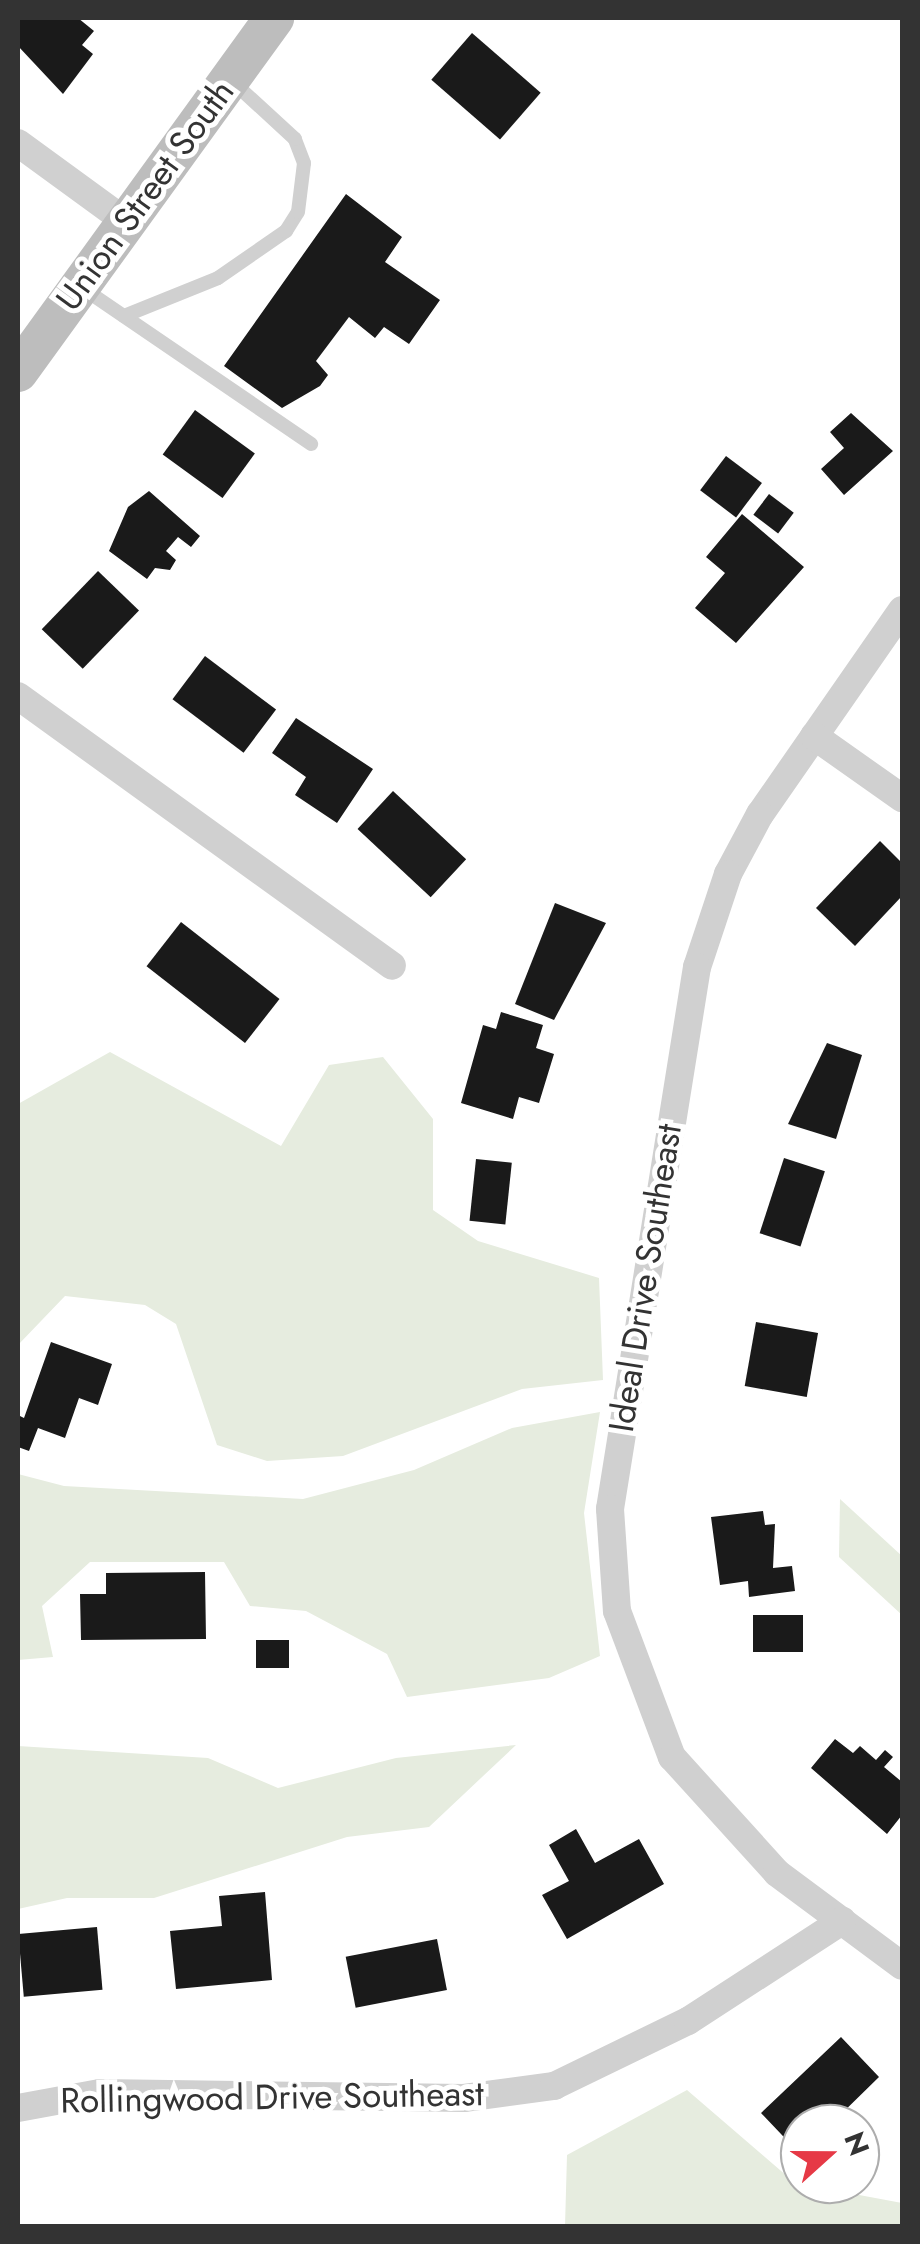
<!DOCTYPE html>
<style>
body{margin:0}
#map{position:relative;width:920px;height:2244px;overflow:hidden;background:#fff;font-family:Jost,sans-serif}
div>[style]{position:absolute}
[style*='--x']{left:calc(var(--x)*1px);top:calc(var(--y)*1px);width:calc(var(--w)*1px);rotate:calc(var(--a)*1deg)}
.green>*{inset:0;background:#e6ecdf}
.building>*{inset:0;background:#1a1a1a;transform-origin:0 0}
.lane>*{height:14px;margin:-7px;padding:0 7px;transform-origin:7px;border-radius:7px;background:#d0d0d0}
.street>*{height:28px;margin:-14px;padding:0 14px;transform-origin:14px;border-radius:14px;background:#d0d0d0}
.secondary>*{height:40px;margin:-20px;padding:0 20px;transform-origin:20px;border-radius:20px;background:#bdbdbd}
span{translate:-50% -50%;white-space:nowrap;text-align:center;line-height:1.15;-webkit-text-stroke:10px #fff;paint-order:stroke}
.street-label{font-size:35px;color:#333}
.frame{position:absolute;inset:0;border:20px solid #333;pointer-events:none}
.north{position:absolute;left:780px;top:2104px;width:100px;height:100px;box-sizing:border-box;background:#fff;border:2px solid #adadad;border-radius:50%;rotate:69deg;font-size:28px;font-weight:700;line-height:40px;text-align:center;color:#333}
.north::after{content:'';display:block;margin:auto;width:35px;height:45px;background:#e63946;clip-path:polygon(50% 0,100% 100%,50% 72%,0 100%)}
</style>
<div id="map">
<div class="green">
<div style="clip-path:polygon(110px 1052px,281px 1146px,329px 1065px,383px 1057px,433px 1119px,433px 1210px,478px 1241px,599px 1278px,603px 1380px,522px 1389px,343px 1456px,267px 1461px,217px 1445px,176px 1324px,145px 1305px,65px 1296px,18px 1345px,18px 1104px)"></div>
<div style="clip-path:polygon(600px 1412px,584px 1513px,600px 1656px,549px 1678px,407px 1697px,387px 1654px,306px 1611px,250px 1606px,224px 1562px,90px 1562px,42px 1606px,53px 1657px,18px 1660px,18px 1474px,64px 1486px,303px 1499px,414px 1470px,512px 1428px)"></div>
<div style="clip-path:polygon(840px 1499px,902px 1556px,902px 1615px,839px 1557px)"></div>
<div style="clip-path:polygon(516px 1745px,429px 1827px,347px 1837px,154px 1898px,67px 1898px,18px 1909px,18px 1746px,208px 1758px,278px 1788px,396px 1758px)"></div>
<div style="clip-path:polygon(687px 2090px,795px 2183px,902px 2203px,902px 2226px,565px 2226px,567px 2155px)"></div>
</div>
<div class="building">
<div style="clip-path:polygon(18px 18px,78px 18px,94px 31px,82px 45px,93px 54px,63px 94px,18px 46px)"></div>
<div style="left:472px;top:33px;width:91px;height:62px;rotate:41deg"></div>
<div style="clip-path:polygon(346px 194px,402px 237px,385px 262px,440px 300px,409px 344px,384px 327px,375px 338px,349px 317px,316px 361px,328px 375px,320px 386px,282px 408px,224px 366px)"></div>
<div style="left:195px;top:410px;width:74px;height:55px;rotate:36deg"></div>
<div style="clip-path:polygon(851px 413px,893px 451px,844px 495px,821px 469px,844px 448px,830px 432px)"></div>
<div style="left:726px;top:456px;width:45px;height:43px;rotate:37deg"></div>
<div style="clip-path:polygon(149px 491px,200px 536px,191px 547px,178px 537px,166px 551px,176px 560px,170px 570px,155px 568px,147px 579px,109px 551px,128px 507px)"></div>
<div style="left:769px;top:494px;width:31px;height:26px;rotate:37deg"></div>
<div style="clip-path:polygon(742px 514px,804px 567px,736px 643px,695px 608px,725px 573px,706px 557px)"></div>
<div style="left:98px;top:571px;width:57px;height:81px;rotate:44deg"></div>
<div style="left:205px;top:656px;width:89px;height:54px;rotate:37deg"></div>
<div style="clip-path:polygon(296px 718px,373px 769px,337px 823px,295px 795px,306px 777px,272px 753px)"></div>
<div style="left:393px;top:791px;width:100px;height:52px;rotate:43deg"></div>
<div style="clip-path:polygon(880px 841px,902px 863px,902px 896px,855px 946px,816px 908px)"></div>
<div style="clip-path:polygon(555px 903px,606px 923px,554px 1020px,515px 1004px)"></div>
<div style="left:181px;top:922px;width:125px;height:56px;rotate:38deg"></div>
<div style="clip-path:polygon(501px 1012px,543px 1025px,536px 1048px,554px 1054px,539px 1103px,519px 1097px,513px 1119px,461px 1103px,483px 1025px,496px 1029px)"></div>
<div style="clip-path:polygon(827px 1043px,862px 1055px,836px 1139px,788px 1124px)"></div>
<div style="left:784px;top:1158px;width:43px;height:79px;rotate:18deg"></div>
<div style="left:476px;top:1159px;width:36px;height:62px;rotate:6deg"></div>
<div style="left:756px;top:1322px;width:63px;height:65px;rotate:10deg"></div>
<div style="clip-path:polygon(51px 1342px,112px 1364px,98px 1405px,79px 1398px,65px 1438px,38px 1428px,29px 1451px,18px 1447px,18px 1415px,24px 1418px)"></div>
<div style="clip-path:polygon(763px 1511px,765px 1525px,775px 1524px,773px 1568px,792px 1566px,795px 1591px,749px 1597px,748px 1581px,720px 1585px,711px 1517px)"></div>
<div style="clip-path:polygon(205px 1572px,206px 1639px,81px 1640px,80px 1594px,106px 1594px,106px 1573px)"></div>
<div style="left:753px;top:1615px;width:50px;height:37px"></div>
<div style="left:256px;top:1640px;width:33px;height:28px"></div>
<div style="clip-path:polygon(835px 1739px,853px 1753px,860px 1746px,876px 1760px,885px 1750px,893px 1757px,884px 1767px,902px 1782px,902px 1815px,887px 1834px,811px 1768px)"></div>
<div style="clip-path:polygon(576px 1829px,595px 1863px,639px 1839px,664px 1884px,567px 1939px,542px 1895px,569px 1881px,549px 1845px)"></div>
<div style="clip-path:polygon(265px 1892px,272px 1980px,176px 1989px,170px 1931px,222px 1926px,219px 1896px)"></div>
<div style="left:97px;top:1927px;width:63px;height:79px;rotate:85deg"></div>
<div style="left:437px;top:1939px;width:52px;height:93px;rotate:79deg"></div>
<div style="clip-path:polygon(841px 2037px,879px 2077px,831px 2124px,800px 2124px,800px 2154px,761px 2113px)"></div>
</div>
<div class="lane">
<div style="--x:84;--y:289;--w:275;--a:34.3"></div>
<div style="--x:124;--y:316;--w:101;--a:-22"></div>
<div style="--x:218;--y:278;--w:83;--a:-34.7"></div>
<div style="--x:286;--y:231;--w:22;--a:-58"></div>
<div style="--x:298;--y:212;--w:49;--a:-83"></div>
<div style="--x:304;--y:163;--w:26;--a:-111"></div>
<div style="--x:295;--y:139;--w:86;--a:-137.4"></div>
</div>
<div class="street">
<div style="--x:18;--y:143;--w:132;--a:36.1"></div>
<div style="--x:902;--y:610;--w:249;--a:124.8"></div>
<div style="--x:760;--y:814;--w:68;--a:118.1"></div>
<div style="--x:728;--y:874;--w:98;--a:108.4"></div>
<div style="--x:697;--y:967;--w:549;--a:99.12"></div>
<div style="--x:610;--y:1509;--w:102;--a:86.1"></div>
<div style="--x:617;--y:1611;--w:156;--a:69.4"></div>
<div style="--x:672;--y:1757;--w:156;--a:47.8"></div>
<div style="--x:777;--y:1873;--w:156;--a:36.6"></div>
<div style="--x:18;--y:696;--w:461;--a:35.8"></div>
<div style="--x:814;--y:736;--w:108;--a:35.2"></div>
<div style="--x:18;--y:2108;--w:83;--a:-10.4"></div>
<div style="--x:100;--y:2093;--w:364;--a:0.8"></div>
<div style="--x:464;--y:2098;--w:91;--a:-7.6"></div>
<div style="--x:554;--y:2086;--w:149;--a:-25.9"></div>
<div style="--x:688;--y:2021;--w:184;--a:-33"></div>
</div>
<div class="secondary">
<div style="--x:18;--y:372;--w:437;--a:-54.1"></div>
</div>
<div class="street-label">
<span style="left:145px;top:195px;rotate:-54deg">Union Street South</span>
<span style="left:645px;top:1278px;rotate:-81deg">Ideal Drive Southeast</span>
<span style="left:272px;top:2097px;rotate:-1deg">Rollingwood Drive Southeast</span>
</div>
<div class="frame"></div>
<div class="north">N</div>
</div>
